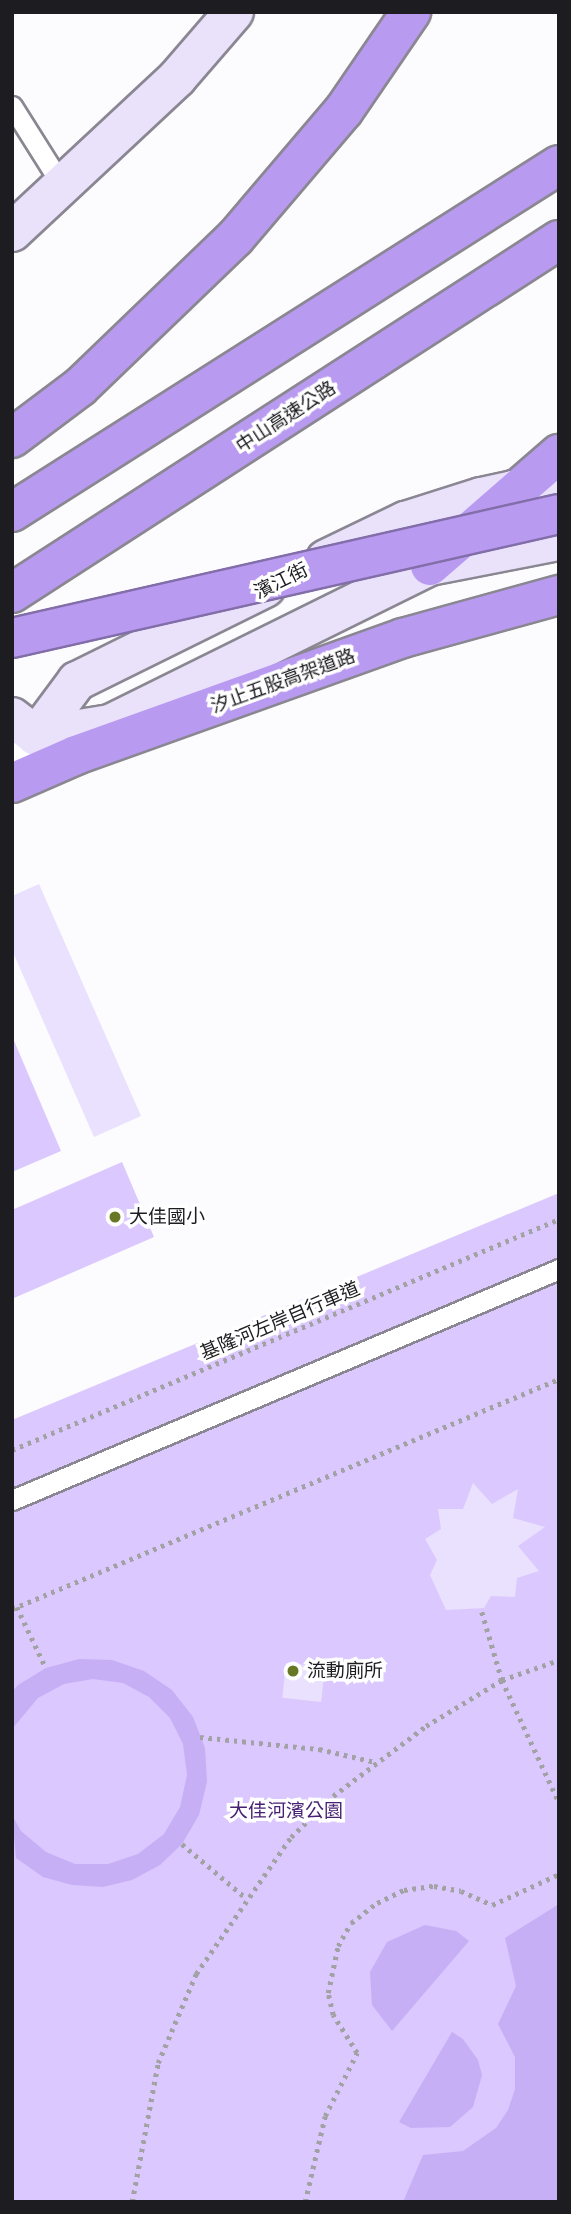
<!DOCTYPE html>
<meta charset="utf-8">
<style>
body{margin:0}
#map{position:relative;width:571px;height:2214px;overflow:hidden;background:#fcfbfd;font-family:"Noto Sans","Noto Sans TC",sans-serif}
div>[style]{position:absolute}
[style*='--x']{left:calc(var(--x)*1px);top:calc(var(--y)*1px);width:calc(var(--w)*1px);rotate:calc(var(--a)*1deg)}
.green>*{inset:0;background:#dac8ff}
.water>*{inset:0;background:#c7aff6}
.building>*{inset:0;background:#eae1fe;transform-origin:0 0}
.path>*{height:4.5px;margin-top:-2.25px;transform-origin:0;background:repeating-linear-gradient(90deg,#a2a1a4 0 3.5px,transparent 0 8.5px)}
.roads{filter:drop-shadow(2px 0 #8a8792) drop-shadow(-2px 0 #8a8792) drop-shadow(0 2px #8a8792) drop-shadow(0 -2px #8a8792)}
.service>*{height:19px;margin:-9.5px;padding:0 9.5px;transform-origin:9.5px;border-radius:9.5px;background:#fff}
.minor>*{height:38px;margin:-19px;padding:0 19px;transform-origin:19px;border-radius:19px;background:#fff}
.secondary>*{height:38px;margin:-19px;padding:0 19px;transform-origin:19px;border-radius:19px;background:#eae1fb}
.motorway>*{height:38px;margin:-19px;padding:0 19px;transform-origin:19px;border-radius:19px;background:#b99af1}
.bridges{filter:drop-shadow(2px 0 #826ea8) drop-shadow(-2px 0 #826ea8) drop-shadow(0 2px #826ea8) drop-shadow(0 -2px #826ea8)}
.motorway-bridge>*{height:38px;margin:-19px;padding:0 19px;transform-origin:19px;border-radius:19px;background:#b99af1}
.dots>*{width:19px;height:19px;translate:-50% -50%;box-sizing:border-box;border:4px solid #fff;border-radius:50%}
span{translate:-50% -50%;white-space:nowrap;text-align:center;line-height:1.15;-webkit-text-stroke:7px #fff;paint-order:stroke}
.street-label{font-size:19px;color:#1d1c20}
.poi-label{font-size:19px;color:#1d1c20}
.left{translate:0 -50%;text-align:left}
.park-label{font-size:19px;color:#472274}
.frame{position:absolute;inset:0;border:14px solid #1d1c20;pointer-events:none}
</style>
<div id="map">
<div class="green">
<div style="clip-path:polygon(12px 1036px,61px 1151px,12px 1172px)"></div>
<div style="clip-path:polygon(122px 1162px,154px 1237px,14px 1298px,12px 1210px)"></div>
<div style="clip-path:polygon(559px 1193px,559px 2202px,12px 2202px,12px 1420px)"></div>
</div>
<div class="water">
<div style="clip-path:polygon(79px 1659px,112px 1660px,144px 1671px,172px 1690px,193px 1717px,205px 1748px,207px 1782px,199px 1815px,182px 1844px,160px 1865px,132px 1880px,103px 1887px,72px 1885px,43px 1877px,16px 1858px,12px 1815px,21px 1831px,46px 1852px,75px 1864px,108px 1864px,138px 1854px,164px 1834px,180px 1807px,187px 1775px,183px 1744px,170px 1718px,149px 1697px,123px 1683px,93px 1679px,64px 1684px,38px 1698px,12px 1729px,12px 1692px,18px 1685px,46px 1668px)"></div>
<div style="clip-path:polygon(559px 1904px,559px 2202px,403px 2202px,423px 2155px,463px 2151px,496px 2128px,508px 2110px,515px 2089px,515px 2057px,498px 2024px,516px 1986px,505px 1938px)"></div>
<div style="clip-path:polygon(425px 1925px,456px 1931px,469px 1941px,392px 2031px,372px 2005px,370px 1972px,387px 1942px)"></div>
<div style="clip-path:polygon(452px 2032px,463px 2039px,478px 2060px,482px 2075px,473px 2107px,450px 2127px,411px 2128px,399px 2122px)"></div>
</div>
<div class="building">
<div style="clip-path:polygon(39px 884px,141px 1116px,94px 1137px,12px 950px,12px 896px)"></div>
<div style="clip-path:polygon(473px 1483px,492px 1504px,518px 1489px,513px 1518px,545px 1527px,518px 1546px,539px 1571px,517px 1578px,515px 1597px,491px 1596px,484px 1608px,446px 1610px,430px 1575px,437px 1560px,425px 1539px,441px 1529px,438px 1509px,463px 1509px)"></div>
<div style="left:286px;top:1663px;width:39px;height:35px;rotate:6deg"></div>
</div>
<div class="path">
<div style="--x:12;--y:1450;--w:594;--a:-22.89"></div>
<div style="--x:17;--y:1607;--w:68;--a:64.6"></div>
<div style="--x:12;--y:1609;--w:593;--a:-22.81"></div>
<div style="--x:482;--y:1612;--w:71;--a:73.6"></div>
<div style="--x:502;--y:1680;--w:135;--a:65"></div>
<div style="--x:200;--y:1737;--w:120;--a:5.8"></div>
<div style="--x:319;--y:1749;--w:57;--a:13.1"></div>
<div style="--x:182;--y:1844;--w:84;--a:40.2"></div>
<div style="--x:132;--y:2202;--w:141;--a:-79.4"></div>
<div style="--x:158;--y:2063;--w:97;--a:-66.9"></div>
<div style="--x:196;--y:1974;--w:167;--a:-55.3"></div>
<div style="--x:291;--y:1837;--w:59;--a:-44.3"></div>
<div style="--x:333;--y:1796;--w:116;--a:-37"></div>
<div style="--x:426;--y:1726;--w:89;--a:-31.2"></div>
<div style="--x:502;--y:1680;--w:60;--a:-19.3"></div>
<div style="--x:305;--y:2202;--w:88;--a:-76.9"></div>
<div style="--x:325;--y:2116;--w:71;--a:-63.1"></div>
<div style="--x:357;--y:2053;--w:45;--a:-122.3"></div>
<div style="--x:333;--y:2015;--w:23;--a:-103"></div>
<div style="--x:328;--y:1993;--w:48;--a:-78"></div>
<div style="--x:338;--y:1946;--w:26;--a:-61"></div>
<div style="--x:351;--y:1923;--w:33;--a:-38"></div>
<div style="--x:377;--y:1903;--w:30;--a:-26"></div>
<div style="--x:404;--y:1890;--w:30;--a:-8"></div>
<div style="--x:434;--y:1886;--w:27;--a:10"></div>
<div style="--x:461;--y:1891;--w:34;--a:24"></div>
<div style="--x:492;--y:1905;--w:74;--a:-24.8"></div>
</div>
<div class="roads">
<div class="service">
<div style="--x:12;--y:106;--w:96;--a:57.8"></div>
<div style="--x:12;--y:1500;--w:594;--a:-22.89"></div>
</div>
<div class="minor">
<div style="--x:12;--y:757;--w:32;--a:-41"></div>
</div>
<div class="secondary">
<div style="--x:12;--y:232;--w:226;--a:-43"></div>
<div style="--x:177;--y:78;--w:87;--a:-49.2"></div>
<div style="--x:326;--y:559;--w:88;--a:-25.7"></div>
<div style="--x:405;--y:521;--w:80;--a:-17.5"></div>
<div style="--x:481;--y:497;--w:33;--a:-12"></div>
<div style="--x:513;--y:490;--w:46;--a:2.5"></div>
<div style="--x:12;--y:717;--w:31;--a:38"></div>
<div style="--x:36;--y:736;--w:75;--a:-9.2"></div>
<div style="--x:110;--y:724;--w:357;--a:-26.3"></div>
<div style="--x:430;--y:566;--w:131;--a:-11"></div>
<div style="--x:36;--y:736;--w:69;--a:-53.3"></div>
<div style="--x:77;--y:681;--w:210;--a:-26.3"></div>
</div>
<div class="motorway">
<div style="--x:12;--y:438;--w:85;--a:-36.9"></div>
<div style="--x:80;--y:387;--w:215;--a:-43.9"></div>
<div style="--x:235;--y:238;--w:168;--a:-49.6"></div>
<div style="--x:344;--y:110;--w:119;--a:-55.6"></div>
<div style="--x:12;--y:512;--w:648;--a:-32.39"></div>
<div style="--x:430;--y:566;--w:171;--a:-41"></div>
<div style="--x:12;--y:593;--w:651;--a:-32.84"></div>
<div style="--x:12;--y:783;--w:70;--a:-23.6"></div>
<div style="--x:76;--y:755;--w:347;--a:-19.7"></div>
<div style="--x:403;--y:638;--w:162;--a:-15.4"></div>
</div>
</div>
<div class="bridges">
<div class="motorway-bridge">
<div style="--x:12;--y:638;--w:561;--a:-12.77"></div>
</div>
</div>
<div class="dots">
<div style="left:115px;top:1217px;background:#677725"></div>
<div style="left:293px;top:1671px;background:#677725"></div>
</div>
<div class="street-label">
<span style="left:286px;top:417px;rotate:-33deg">中山高速公路</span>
<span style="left:281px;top:581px;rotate:-26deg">濱江街</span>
<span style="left:283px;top:681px;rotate:-20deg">汐止五股高架道路</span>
<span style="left:280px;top:1321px;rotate:-23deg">基隆河左岸自行車道</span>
</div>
<div class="poi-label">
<span class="left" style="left:129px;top:1217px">大佳國小</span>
<span class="left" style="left:307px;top:1671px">流動廁所</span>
</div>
<div class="park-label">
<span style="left:286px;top:1811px">大佳河濱公園</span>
</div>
<div class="frame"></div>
</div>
